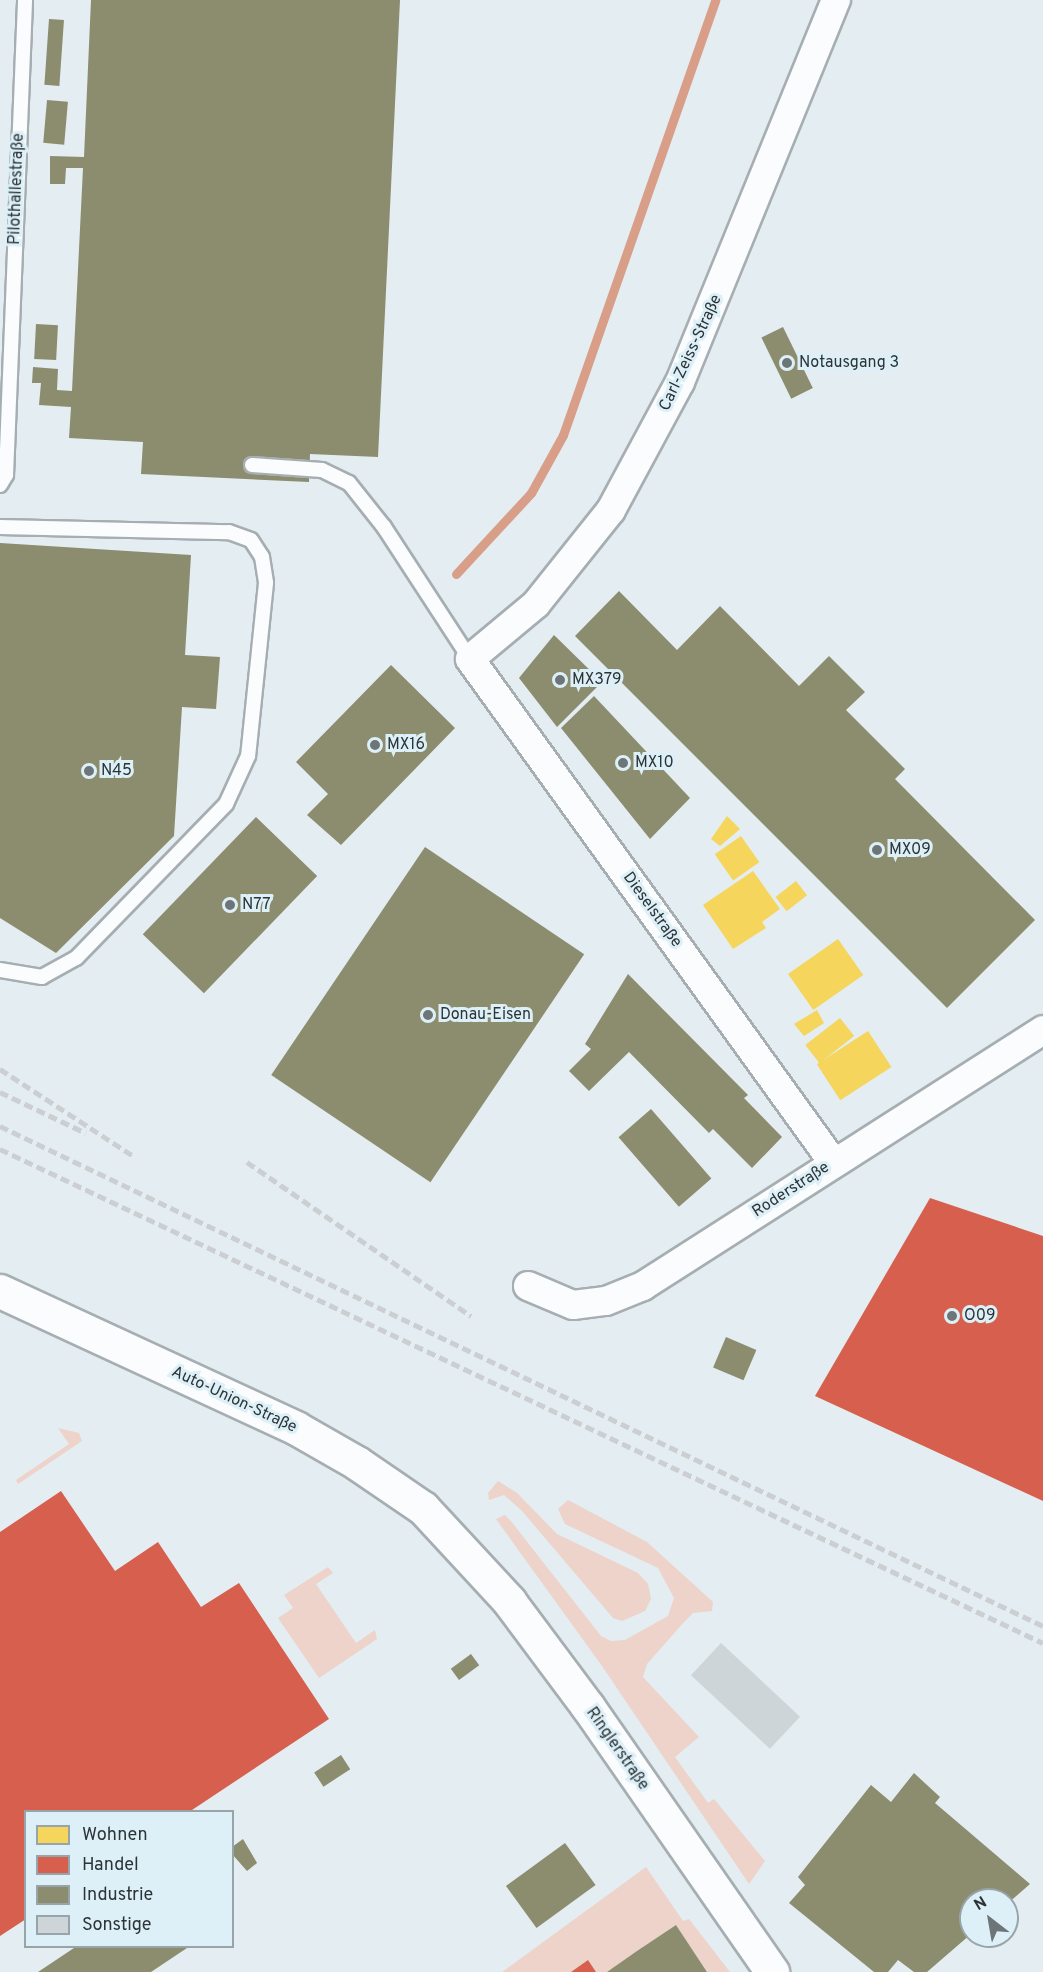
<!DOCTYPE html>
<meta charset="utf-8">
<style>
body{margin:0}
#map{position:relative;width:1043px;height:1972px;overflow:hidden;background:#e3edf2;font-family:Overpass,sans-serif}
div>[style]{position:absolute}
[style*='--x']{left:calc(var(--x)*1px);top:calc(var(--y)*1px);width:calc(var(--w)*1px);rotate:calc(var(--a)*1deg)}
.green>*{inset:0;background:#edd3c9}
.homes>*{inset:0;background:#f6d55c;transform-origin:0 0}
.shops>*{inset:0;background:#d6604d}
.industry>*{inset:0;background:#8c8c6e;transform-origin:0 0}
.stream>*{height:9px;margin:-4.5px;padding:0 4.5px;transform-origin:4.5px;border-radius:4.5px;background:#d89e87}
.building>*{inset:0;background:#cdd5d8;transform-origin:0 0}
.roads{filter:drop-shadow(2px 0 #a6aeb2) drop-shadow(-2px 0 #a6aeb2) drop-shadow(0 2px #a6aeb2) drop-shadow(0 -2px #a6aeb2)}
.lane>*{height:14px;margin:-7px;padding:0 7px;transform-origin:7px;border-radius:7px;background:#fbfcfd}
.street>*{height:28px;margin:-14px;padding:0 14px;transform-origin:14px;border-radius:14px;background:#fbfcfd}
.secondary>*{height:33px;margin:-16.5px;padding:0 16.5px;transform-origin:16.5px;border-radius:16.5px;background:#fbfcfd}
.rail>*{height:4.5px;margin-top:-2.25px;transform-origin:0;background:repeating-linear-gradient(90deg,#cccfd1 0 9px,transparent 0 13.5px)}
.dots>*{width:16px;height:16px;translate:-50% -50%;box-sizing:border-box;border:3px solid #ddf0f8;border-radius:50%}
span{translate:-50% -50%;white-space:nowrap;text-align:center;line-height:1.15;-webkit-text-stroke:6px #ddf0f8;paint-order:stroke}
.street-label{font-size:16px;color:#2d3437}
.poi-label{font-size:16px;color:#2d3437}
.left{translate:0 -50%;text-align:left}
.legend{position:absolute;left:24px;top:1810px;width:210px;height:138px;box-sizing:border-box;background:#ddf0f8;border:2px solid #97a5ab;margin:0;padding:8px 10px;list-style:none;font-size:18px;color:#2d3437}
.legend li{display:flex;align-items:center;gap:12px;height:30px}
.legend b{width:30px;border:2px solid #97a5ab}
.north{position:absolute;left:959px;top:1888px;width:60px;height:60px;box-sizing:border-box;background:#ddf0f8;border:2px solid #97a5ab;border-radius:50%;rotate:329deg;font-size:16px;font-weight:700;line-height:24px;text-align:center;color:#2d3437}
.north::after{content:'';display:block;margin:auto;width:21px;height:27px;background:#6d7578;clip-path:polygon(50% 0,100% 100%,50% 72%,0 100%)}
</style>
<div id="map">
<div class="green">
<div style="clip-path:polygon(58px 1428px,79px 1433px,82px 1441px,18px 1484px,16px 1480px,69px 1444px)"></div>
<div style="clip-path:polygon(498px 1481px,517px 1493px,557px 1534px,638px 1573px,648px 1584px,651px 1599px,645px 1611px,622px 1621px,613px 1618px,522px 1511px,504px 1495px,489px 1500px,488px 1493px)"></div>
<div style="clip-path:polygon(568px 1500px,647px 1542px,713px 1602px,712px 1611px,693px 1613px,684px 1622px,647px 1664px,643px 1677px,699px 1737px,675px 1757px,708px 1803px,714px 1799px,765px 1861px,749px 1884px,602px 1666px,496px 1519px,505px 1515px,510px 1520px,601px 1636px,611px 1641px,625px 1640px,668px 1616px,674px 1598px,658px 1568px,565px 1524px,558px 1509px)"></div>
<div style="clip-path:polygon(328px 1567px,333px 1573px,316px 1584px,356px 1643px,375px 1630px,377px 1639px,319px 1678px,278px 1618px,293px 1608px,284px 1595px)"></div>
<div style="clip-path:polygon(646px 1867px,683px 1921px,689px 1919px,730px 1972px,707px 1972px,676px 1925px,607px 1972px,596px 1972px,588px 1960px,571px 1972px,502px 1972px)"></div>
</div>
<div class="homes">
<div style="clip-path:polygon(727px 816px,740px 829px,720px 846px,711px 839px)"></div>
<div style="left:741px;top:836px;width:32px;height:32px;rotate:55deg"></div>
<div style="clip-path:polygon(753px 871px,780px 909px,762px 922px,766px 928px,733px 949px,703px 905px)"></div>
<div style="left:796px;top:881px;width:18px;height:26px;rotate:52deg"></div>
<div style="left:838px;top:939px;width:44px;height:61px;rotate:55deg"></div>
<div style="clip-path:polygon(817px 1010px,824px 1023px,804px 1036px,794px 1024px)"></div>
<div style="left:840px;top:1018px;width:23px;height:44px;rotate:52deg"></div>
<div style="left:868px;top:1031px;width:43px;height:61px;rotate:57deg"></div>
</div>
<div class="shops">
<div style="clip-path:polygon(930px 1198px,1043px 1236px,1043px 1501px,815px 1396px)"></div>
<div style="clip-path:polygon(61px 1491px,115px 1571px,158px 1542px,201px 1607px,239px 1583px,329px 1719px,189px 1812px,26px 1812px,26px 1919px,0 1936px,0 1532px)"></div>
<div style="clip-path:polygon(588px 1960px,596px 1972px,571px 1972px)"></div>
</div>
<div class="industry">
<div style="clip-path:polygon(91px 0,400px 0,378px 457px,310px 454px,309px 482px,141px 474px,143px 442px,69px 438px,71px 407px,39px 405px,41px 383px,32px 383px,33px 367px,58px 369px,57px 390px,72px 391px,83px 168px,66px 168px,65px 184px,50px 184px,50px 156px,84px 157px)"></div>
<div style="left:49px;top:19px;width:15px;height:66px;rotate:4deg"></div>
<div style="left:47px;top:100px;width:21px;height:43px;rotate:5deg"></div>
<div style="left:36px;top:324px;width:22px;height:35px;rotate:3deg"></div>
<div style="left:783px;top:327px;width:68px;height:24px;rotate:64deg"></div>
<div style="clip-path:polygon(0 543px,191px 555px,185px 655px,220px 657px,216px 709px,182px 707px,174px 836px,56px 953px,0 918px)"></div>
<div style="clip-path:polygon(619px 591px,677px 650px,720px 606px,799px 686px,829px 656px,865px 692px,846px 710px,905px 769px,895px 779px,1035px 920px,947px 1008px,575px 636px)"></div>
<div style="clip-path:polygon(554px 635px,602px 682px,557px 727px,519px 678px)"></div>
<div style="clip-path:polygon(391px 665px,455px 728px,341px 845px,307px 815px,328px 794px,296px 762px)"></div>
<div style="clip-path:polygon(594px 696px,690px 798px,650px 839px,561px 728px)"></div>
<div style="left:256px;top:817px;width:85px;height:163px;rotate:44deg"></div>
<div style="left:425px;top:847px;width:192px;height:275px;rotate:34deg"></div>
<div style="clip-path:polygon(628px 974px,748px 1095px,744px 1098px,782px 1137px,752px 1168px,713px 1129px,709px 1133px,629px 1052px,589px 1091px,569px 1071px,591px 1049px,585px 1044px)"></div>
<div style="left:651px;top:1109px;width:92px;height:43px;rotate:49deg"></div>
<div style="left:726px;top:1337px;width:33px;height:33px;rotate:23deg"></div>
<div style="left:471px;top:1654px;width:14px;height:25px;rotate:54deg"></div>
<div style="left:341px;top:1755px;width:17px;height:32px;rotate:57deg"></div>
<div style="clip-path:polygon(914px 1773px,940px 1797px,935px 1803px,1030px 1884px,1007px 1904px,1007px 1900px,971px 1900px,971px 1934px,927px 1972px,914px 1972px,898px 1960px,888px 1972px,874px 1972px,789px 1903px,805px 1885px,798px 1877px,871px 1785px,891px 1802px)"></div>
<div style="clip-path:polygon(243px 1839px,257px 1863px,247px 1871px,232px 1854px,232px 1847px)"></div>
<div style="left:565px;top:1843px;width:52px;height:73px;rotate:54deg"></div>
<div style="clip-path:polygon(676px 1925px,707px 1972px,607px 1972px,637px 1951px)"></div>
<div style="clip-path:polygon(77px 1946px,190px 1946px,151px 1972px,38px 1972px)"></div>
</div>
<div class="stream">
<div style="--x:456;--y:574;--w:110;--a:-47.2"></div>
<div style="--x:531;--y:493;--w:66;--a:-61.1"></div>
<div style="--x:563;--y:435;--w:461;--a:-70.7"></div>
</div>
<div class="building">
<div style="left:721px;top:1643px;width:108px;height:44px;rotate:43deg"></div>
</div>
<div class="roads">
<div class="lane">
<div style="--x:252;--y:465;--w:70;--a:4.1"></div>
<div style="--x:322;--y:470;--w:30;--a:26"></div>
<div style="--x:349;--y:483;--w:56;--a:51.5"></div>
<div style="--x:384;--y:527;--w:158;--a:56.9"></div>
<div style="--x:0;--y:485;--w:12;--a:-59"></div>
<div style="--x:6;--y:475;--w:475;--a:-87.7"></div>
<div style="--x:0;--y:527;--w:229;--a:1.3"></div>
<div style="--x:229;--y:532;--w:23;--a:20"></div>
<div style="--x:251;--y:540;--w:20;--a:57"></div>
<div style="--x:262;--y:557;--w:26;--a:81"></div>
<div style="--x:266;--y:583;--w:174;--a:95.9"></div>
<div style="--x:248;--y:756;--w:53;--a:114.6"></div>
<div style="--x:226;--y:804;--w:215;--a:134.2"></div>
<div style="--x:76;--y:958;--w:39;--a:151"></div>
<div style="--x:42;--y:977;--w:43;--a:-170.5"></div>
</div>
<div class="street">
<div style="--x:833;--y:1162;--w:620;--a:-125.82"></div>
<div style="--x:470;--y:659;--w:86;--a:-39.8"></div>
<div style="--x:536;--y:604;--w:120;--a:-51.4"></div>
<div style="--x:611;--y:510;--w:145;--a:-61.7"></div>
<div style="--x:680;--y:382;--w:413;--a:-67.8"></div>
<div style="--x:528;--y:1286;--w:49;--a:22.9"></div>
<div style="--x:573;--y:1305;--w:33;--a:-7"></div>
<div style="--x:606;--y:1301;--w:40;--a:-22"></div>
<div style="--x:643;--y:1286;--w:475;--a:-32.6"></div>
</div>
<div class="secondary">
<div style="--x:0;--y:1291;--w:326;--a:24.8"></div>
<div style="--x:296;--y:1428;--w:70;--a:29.8"></div>
<div style="--x:357;--y:1463;--w:80;--a:34.3"></div>
<div style="--x:423;--y:1508;--w:127;--a:47.2"></div>
<div style="--x:509;--y:1601;--w:132;--a:53.3"></div>
<div style="--x:588;--y:1707;--w:323;--a:55.2"></div>
</div>
</div>
<div class="rail">
<div style="--x:0;--y:1069;--w:158;--a:33.1"></div>
<div style="--x:0;--y:1092;--w:95;--a:25.5"></div>
<div style="--x:0;--y:1126;--w:1157;--a:25.61"></div>
<div style="--x:0;--y:1149;--w:1154;--a:25.34"></div>
<div style="--x:247;--y:1162;--w:272;--a:34.5"></div>
</div>
<div class="dots">
<div style="left:787px;top:363px;background:#6d7578"></div>
<div style="left:560px;top:680px;background:#6d7578"></div>
<div style="left:375px;top:745px;background:#6d7578"></div>
<div style="left:623px;top:763px;background:#6d7578"></div>
<div style="left:89px;top:771px;background:#6d7578"></div>
<div style="left:877px;top:850px;background:#6d7578"></div>
<div style="left:230px;top:905px;background:#6d7578"></div>
<div style="left:428px;top:1015px;background:#6d7578"></div>
<div style="left:952px;top:1316px;background:#6d7578"></div>
</div>
<div class="street-label">
<span style="left:17px;top:189px;rotate:-88deg">Pilothallestraße</span>
<span style="left:691px;top:353px;rotate:-65deg">Carl-Zeiss-Straße</span>
<span style="left:652px;top:910px;rotate:54deg">Dieselstraße</span>
<span style="left:791px;top:1190px;rotate:-33deg">Roderstraße</span>
<span style="left:234px;top:1400px;rotate:25deg">Auto-Union-Straße</span>
<span style="left:617px;top:1749px;rotate:55deg">Ringlerstraße</span>
</div>
<div class="poi-label">
<span class="left" style="left:799px;top:363px">Notausgang 3</span>
<span class="left" style="left:572px;top:680px">MX379</span>
<span class="left" style="left:387px;top:745px">MX16</span>
<span class="left" style="left:635px;top:763px">MX10</span>
<span class="left" style="left:101px;top:771px">N45</span>
<span class="left" style="left:889px;top:850px">MX09</span>
<span class="left" style="left:242px;top:905px">N77</span>
<span class="left" style="left:440px;top:1015px">Donau-Eisen</span>
<span class="left" style="left:964px;top:1316px">O09</span>
</div>
<ul class="legend">
<li><b style="height:16px;background:#f6d55c"></b>Wohnen</li>
<li><b style="height:16px;background:#d6604d"></b>Handel</li>
<li><b style="height:16px;background:#8c8c6e"></b>Industrie</li>
<li><b style="height:16px;background:#cdd5d8"></b>Sonstige</li>
</ul>
<div class="north">N</div>
</div>
